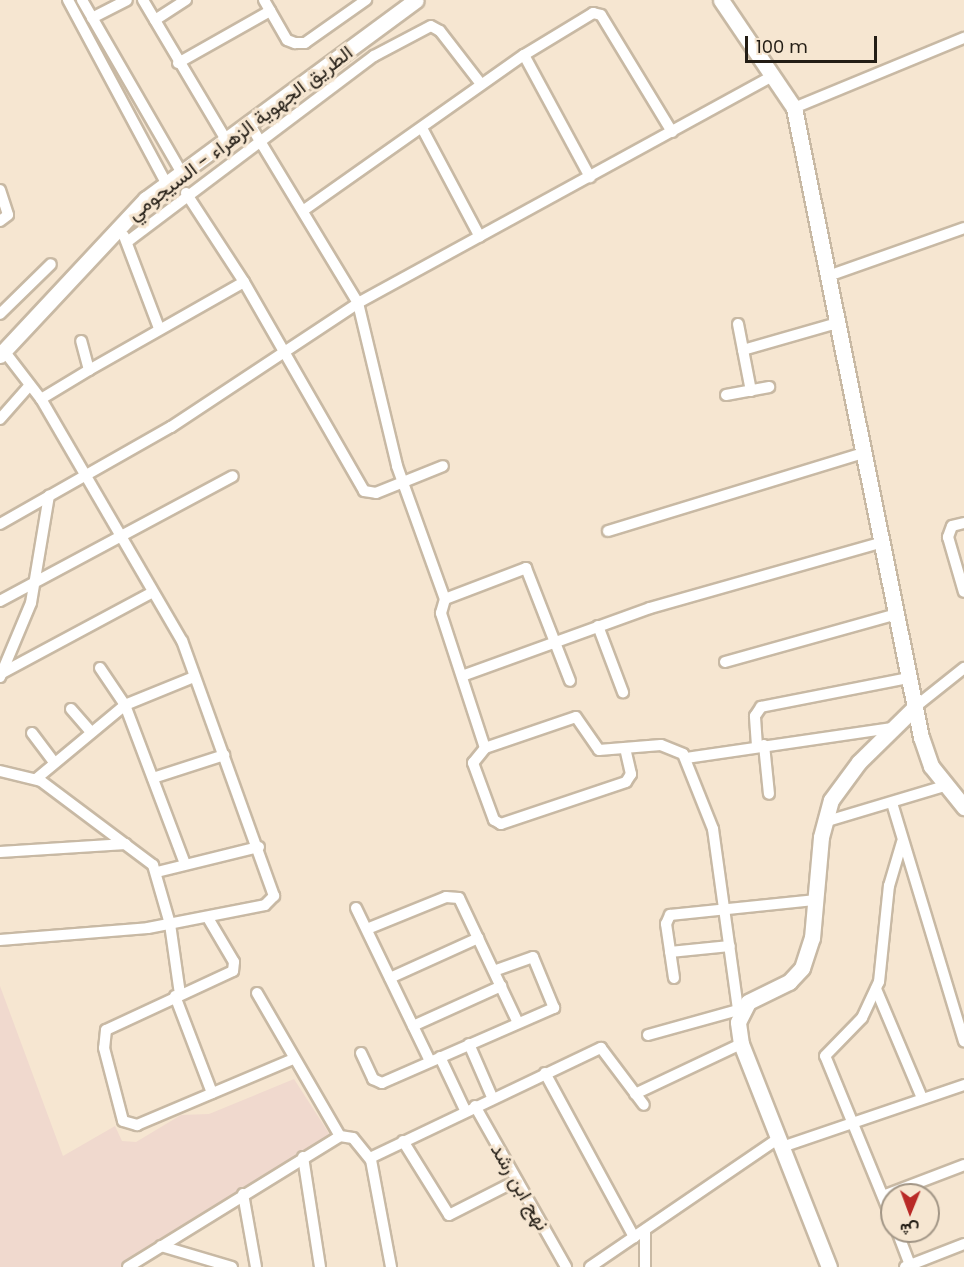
<!DOCTYPE html>
<meta charset="utf-8">
<style>
body{margin:0}
#map{position:relative;width:964px;height:1267px;overflow:hidden;background:#f6e6d1;font-family:Poppins,Vazirmatn,sans-serif}
div>[style]{position:absolute}
[style*='--x']{left:calc(var(--x)*1px);top:calc(var(--y)*1px);width:calc(var(--w)*1px);rotate:calc(var(--a)*1deg)}
.industrial>*{inset:0;background:#f0d9ce}
.roads{filter:drop-shadow(2px 0 #c8b9a4) drop-shadow(-2px 0 #c8b9a4) drop-shadow(0 2px #c8b9a4) drop-shadow(0 -2px #c8b9a4)}
.street>*{height:10px;margin:-5px;padding:0 5px;transform-origin:5px;border-radius:5px;background:#fff}
.secondary>*{height:15px;margin:-7.5px;padding:0 7.5px;transform-origin:7.5px;border-radius:7.5px;background:#fff}
span{translate:-50% -50%;white-space:nowrap;text-align:center;line-height:1.15;-webkit-text-stroke:6px #f6e6d1;paint-order:stroke}
.street-label{font-size:20px;color:#231d15}
.north{position:absolute;left:880px;top:1183px;width:60px;height:60px;box-sizing:border-box;background:#f6e6d1;border:2px solid #a29686;border-radius:50%;rotate:181deg;font-size:16px;font-weight:700;line-height:24px;text-align:center;color:#231d15}
.north::after{content:'';display:block;margin:auto;width:21px;height:27px;background:#b92a27;clip-path:polygon(50% 0,100% 100%,50% 72%,0 100%)}
.scale{position:absolute;left:745px;top:36px;width:132px;height:27px;box-sizing:border-box;border:3px solid #231d15;border-top:0;padding-left:8px;font-size:18px;line-height:21px;white-space:nowrap;color:#231d15;-webkit-text-stroke:4px #f6e6d1;paint-order:stroke}
</style>
<div id="map">
<div class="industrial">
<div style="clip-path:polygon(0 986px,63px 1156px,115px 1126px,122px 1141px,136px 1142px,181px 1115px,209px 1114px,294px 1079px,332px 1138px,122px 1267px,0 1267px)"></div>
</div>
<div class="roads">
<div class="street">
<div style="--x:68;--y:0;--w:208;--a:61.8"></div>
<div style="--x:82;--y:0;--w:200;--a:60"></div>
<div style="--x:143;--y:0;--w:163;--a:59.3"></div>
<div style="--x:264;--y:0;--w:46;--a:60.1"></div>
<div style="--x:287;--y:40;--w:9;--a:21"></div>
<div style="--x:295;--y:43;--w:10;--a:0"></div>
<div style="--x:305;--y:43;--w:75;--a:-35.2"></div>
<div style="--x:92;--y:18;--w:39;--a:-27"></div>
<div style="--x:155;--y:20;--w:37;--a:-33"></div>
<div style="--x:524;--y:55;--w:139;--a:61.6"></div>
<div style="--x:178;--y:63;--w:106;--a:-29.5"></div>
<div style="--x:794;--y:108;--w:184;--a:-22.4"></div>
<div style="--x:249;--y:123;--w:210;--a:58.8"></div>
<div style="--x:358;--y:303;--w:168;--a:76.5"></div>
<div style="--x:397;--y:466;--w:141;--a:70.2"></div>
<div style="--x:422;--y:128;--w:123;--a:62"></div>
<div style="--x:0;--y:190;--w:26;--a:72"></div>
<div style="--x:8;--y:215;--w:10;--a:143"></div>
<div style="--x:186;--y:193;--w:106;--a:56.9"></div>
<div style="--x:244;--y:282;--w:241;--a:60.1"></div>
<div style="--x:364;--y:491;--w:12;--a:9"></div>
<div style="--x:376;--y:493;--w:72;--a:-21.9"></div>
<div style="--x:304;--y:210;--w:269;--a:-35.2"></div>
<div style="--x:524;--y:55;--w:81;--a:-31.3"></div>
<div style="--x:593;--y:13;--w:8;--a:14"></div>
<div style="--x:601;--y:15;--w:137;--a:58.7"></div>
<div style="--x:124;--y:236;--w:98;--a:69.2"></div>
<div style="--x:127;--y:242;--w:309;--a:-37"></div>
<div style="--x:374;--y:56;--w:64;--a:-27.8"></div>
<div style="--x:431;--y:26;--w:10;--a:29"></div>
<div style="--x:440;--y:31;--w:67;--a:52.3"></div>
<div style="--x:828;--y:276;--w:144;--a:-19.4"></div>
<div style="--x:0;--y:314;--w:71;--a:-44.4"></div>
<div style="--x:738;--y:324;--w:26;--a:79"></div>
<div style="--x:89;--y:370;--w:178;--a:-29.6"></div>
<div style="--x:751;--y:391;--w:42;--a:-101"></div>
<div style="--x:743;--y:350;--w:98;--a:-16"></div>
<div style="--x:726;--y:395;--w:44;--a:-10.5"></div>
<div style="--x:41;--y:399;--w:56;--a:-31.1"></div>
<div style="--x:89;--y:370;--w:30;--a:-105"></div>
<div style="--x:0;--y:419;--w:45;--a:-48.6"></div>
<div style="--x:964;--y:523;--w:12;--a:166"></div>
<div style="--x:952;--y:526;--w:12;--a:110"></div>
<div style="--x:948;--y:537;--w:57;--a:73.8"></div>
<div style="--x:0;--y:524;--w:197;--a:-29.6"></div>
<div style="--x:171;--y:427;--w:224;--a:-33.5"></div>
<div style="--x:358;--y:303;--w:473;--a:-28.7"></div>
<div style="--x:608;--y:531;--w:267;--a:-17"></div>
<div style="--x:0;--y:601;--w:264;--a:-28.2"></div>
<div style="--x:598;--y:626;--w:71;--a:69.3"></div>
<div style="--x:725;--y:662;--w:179;--a:-15.6"></div>
<div style="--x:100;--y:668;--w:45;--a:56"></div>
<div style="--x:125;--y:705;--w:170;--a:69.3"></div>
<div style="--x:2;--y:673;--w:171;--a:-28.2"></div>
<div style="--x:462;--y:676;--w:200;--a:-19.9"></div>
<div style="--x:650;--y:608;--w:242;--a:-15.8"></div>
<div style="--x:0;--y:677;--w:80;--a:-67.3"></div>
<div style="--x:31;--y:603;--w:109;--a:-80.5"></div>
<div style="--x:915;--y:707;--w:63;--a:-38.5"></div>
<div style="--x:71;--y:709;--w:30;--a:49"></div>
<div style="--x:32;--y:733;--w:35;--a:53"></div>
<div style="--x:764;--y:745;--w:49;--a:84.2"></div>
<div style="--x:757;--y:746;--w:30;--a:-94"></div>
<div style="--x:755;--y:716;--w:11;--a:-56"></div>
<div style="--x:761;--y:707;--w:151;--a:-11.1"></div>
<div style="--x:485;--y:748;--w:142;--a:-108.1"></div>
<div style="--x:441;--y:613;--w:15;--a:-74"></div>
<div style="--x:445;--y:599;--w:87;--a:-20.9"></div>
<div style="--x:526;--y:568;--w:121;--a:68.7"></div>
<div style="--x:625;--y:748;--w:27;--a:77"></div>
<div style="--x:631;--y:774;--w:9;--a:122"></div>
<div style="--x:626;--y:782;--w:132;--a:161.4"></div>
<div style="--x:501;--y:824;--w:8;--a:-150"></div>
<div style="--x:494;--y:820;--w:61;--a:-110.2"></div>
<div style="--x:473;--y:763;--w:19;--a:-51"></div>
<div style="--x:485;--y:748;--w:96;--a:-18.8"></div>
<div style="--x:576;--y:717;--w:40;--a:55.1"></div>
<div style="--x:599;--y:750;--w:62;--a:-4.6"></div>
<div style="--x:661;--y:745;--w:24;--a:22"></div>
<div style="--x:683;--y:754;--w:81;--a:68.2"></div>
<div style="--x:713;--y:829;--w:189;--a:82.1"></div>
<div style="--x:686;--y:758;--w:207;--a:-8.3"></div>
<div style="--x:0;--y:771;--w:42;--a:13.7"></div>
<div style="--x:41;--y:781;--w:140;--a:36.9"></div>
<div style="--x:153;--y:865;--w:61;--a:73.9"></div>
<div style="--x:170;--y:924;--w:71;--a:81.9"></div>
<div style="--x:153;--y:778;--w:75;--a:-17.9"></div>
<div style="--x:36;--y:779;--w:116;--a:-39.7"></div>
<div style="--x:125;--y:705;--w:74;--a:-22.1"></div>
<div style="--x:892;--y:803;--w:249;--a:73.2"></div>
<div style="--x:824;--y:822;--w:126;--a:-16.6"></div>
<div style="--x:0;--y:852;--w:126;--a:-3.6"></div>
<div style="--x:157;--y:872;--w:105;--a:-13.8"></div>
<div style="--x:356;--y:908;--w:170;--a:64.2"></div>
<div style="--x:208;--y:918;--w:51;--a:59.4"></div>
<div style="--x:234;--y:962;--w:9;--a:96"></div>
<div style="--x:233;--y:971;--w:140;--a:155.1"></div>
<div style="--x:106;--y:1030;--w:18;--a:96"></div>
<div style="--x:104;--y:1048;--w:75;--a:75.4"></div>
<div style="--x:123;--y:1121;--w:15;--a:16"></div>
<div style="--x:137;--y:1125;--w:169;--a:-22.9"></div>
<div style="--x:367;--y:929;--w:85;--a:-22.1"></div>
<div style="--x:446;--y:897;--w:13;--a:4"></div>
<div style="--x:459;--y:898;--w:138;--a:64.7"></div>
<div style="--x:0;--y:940;--w:148;--a:-4.6"></div>
<div style="--x:148;--y:928;--w:119;--a:-11.1"></div>
<div style="--x:265;--y:905;--w:13;--a:-45"></div>
<div style="--x:274;--y:896;--w:271;--a:-109.8"></div>
<div style="--x:182;--y:641;--w:280;--a:-120.2"></div>
<div style="--x:41;--y:399;--w:61;--a:-127.6"></div>
<div style="--x:670;--y:952;--w:60;--a:-5.7"></div>
<div style="--x:390;--y:978;--w:97;--a:-24.4"></div>
<div style="--x:674;--y:978;--w:55;--a:-98.4"></div>
<div style="--x:666;--y:924;--w:10;--a:-66"></div>
<div style="--x:670;--y:915;--w:147;--a:-5.9"></div>
<div style="--x:876;--y:989;--w:118;--a:67.1"></div>
<div style="--x:257;--y:993;--w:165;--a:59.9"></div>
<div style="--x:340;--y:1136;--w:13;--a:9"></div>
<div style="--x:353;--y:1138;--w:28;--a:51"></div>
<div style="--x:371;--y:1160;--w:109;--a:79.4"></div>
<div style="--x:175;--y:996;--w:104;--a:69.1"></div>
<div style="--x:413;--y:1026;--w:97;--a:-24.4"></div>
<div style="--x:648;--y:1035;--w:93;--a:-15.5"></div>
<div style="--x:469;--y:1044;--w:58;--a:66.5"></div>
<div style="--x:361;--y:1053;--w:29;--a:65"></div>
<div style="--x:373;--y:1079;--w:10;--a:24"></div>
<div style="--x:382;--y:1083;--w:188;--a:-23.6"></div>
<div style="--x:554;--y:1008;--w:55;--a:-112.4"></div>
<div style="--x:533;--y:957;--w:41;--a:160.3"></div>
<div style="--x:440;--y:1057;--w:59;--a:64.7"></div>
<div style="--x:545;--y:1073;--w:187;--a:61.5"></div>
<div style="--x:635;--y:1094;--w:117;--a:-25.3"></div>
<div style="--x:475;--y:1106;--w:185;--a:60.5"></div>
<div style="--x:403;--y:1141;--w:87;--a:58.1"></div>
<div style="--x:449;--y:1215;--w:75;--a:-26.9"></div>
<div style="--x:782;--y:1147;--w:192;--a:-18.8"></div>
<div style="--x:303;--y:1157;--w:111;--a:81.2"></div>
<div style="--x:370;--y:1158;--w:256;--a:-25.5"></div>
<div style="--x:601;--y:1048;--w:71;--a:53"></div>
<div style="--x:243;--y:1194;--w:74;--a:79.9"></div>
<div style="--x:883;--y:1196;--w:87;--a:-20.9"></div>
<div style="--x:892;--y:1219;--w:176;--a:-112.3"></div>
<div style="--x:825;--y:1056;--w:53;--a:-45.8"></div>
<div style="--x:862;--y:1018;--w:40;--a:-65"></div>
<div style="--x:879;--y:982;--w:97;--a:-84.1"></div>
<div style="--x:889;--y:886;--w:46;--a:-73.5"></div>
<div style="--x:645;--y:1231;--w:36;--a:90"></div>
<div style="--x:897;--y:1231;--w:36;--a:69"></div>
<div style="--x:161;--y:1246;--w:74;--a:16.5"></div>
<div style="--x:128;--y:1267;--w:249;--a:-31.7"></div>
<div style="--x:590;--y:1267;--w:229;--a:-34.3"></div>
<div style="--x:905;--y:1267;--w:63;--a:-21.3"></div>
</div>
<div class="secondary">
<div style="--x:721;--y:0;--w:130;--a:55.9"></div>
<div style="--x:794;--y:108;--w:642;--a:78.59"></div>
<div style="--x:921;--y:737;--w:31;--a:71"></div>
<div style="--x:931;--y:766;--w:53;--a:51.2"></div>
<div style="--x:0;--y:355;--w:214;--a:-46.9"></div>
<div style="--x:146;--y:199;--w:335;--a:-36.4"></div>
<div style="--x:829;--y:1267;--w:240;--a:-111.5"></div>
<div style="--x:741;--y:1044;--w:22;--a:-98"></div>
<div style="--x:738;--y:1022;--w:22;--a:-63"></div>
<div style="--x:748;--y:1002;--w:46;--a:-26"></div>
<div style="--x:789;--y:982;--w:19;--a:-47"></div>
<div style="--x:802;--y:968;--w:32;--a:-72"></div>
<div style="--x:812;--y:938;--w:101;--a:-84.9"></div>
<div style="--x:821;--y:837;--w:38;--a:-75"></div>
<div style="--x:831;--y:800;--w:47;--a:-53.6"></div>
<div style="--x:859;--y:762;--w:78;--a:-44.5"></div>
</div>
</div>
<div class="street-label">
<span style="left:240px;top:133px;rotate:-37deg">الطريق الجهوية الزهراء - السيجومي</span>
<span style="left:520px;top:1187px;rotate:60deg">نهج ابن رشد</span>
</div>
<div class="north">ش</div>
<div class="scale">100 m</div>
</div>
